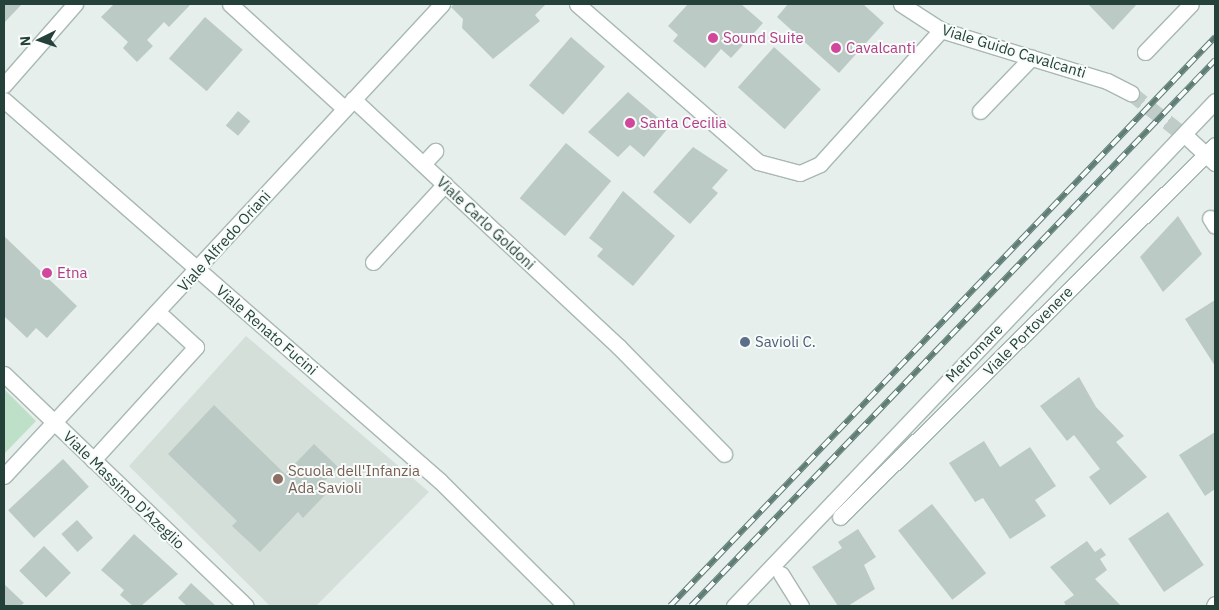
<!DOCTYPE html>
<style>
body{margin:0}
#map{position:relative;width:1219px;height:610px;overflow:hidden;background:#e6efeb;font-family:"IBM Plex Sans",sans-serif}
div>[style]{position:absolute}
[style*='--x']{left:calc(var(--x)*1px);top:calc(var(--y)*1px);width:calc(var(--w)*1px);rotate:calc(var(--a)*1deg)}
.built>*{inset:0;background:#d4dfda}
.green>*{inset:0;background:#bfe0c8}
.building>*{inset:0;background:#bbcac4;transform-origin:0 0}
.street-tunnel>*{height:15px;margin-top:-7.5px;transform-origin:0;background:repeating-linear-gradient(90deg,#bfccc8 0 15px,transparent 0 23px)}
.roads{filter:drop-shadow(1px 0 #a8b8b2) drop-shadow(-1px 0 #a8b8b2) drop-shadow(0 1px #a8b8b2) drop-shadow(0 -1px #a8b8b2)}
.lane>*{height:15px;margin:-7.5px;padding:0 7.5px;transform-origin:7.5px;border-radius:7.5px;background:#fff}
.street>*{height:15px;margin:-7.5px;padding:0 7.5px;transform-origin:7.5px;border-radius:7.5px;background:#fff}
.rail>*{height:5.5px;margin-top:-2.75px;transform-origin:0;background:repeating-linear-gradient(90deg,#f7fbf9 0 11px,#5f7d75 0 22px);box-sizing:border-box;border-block:1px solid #5f7d75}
.dots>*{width:14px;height:14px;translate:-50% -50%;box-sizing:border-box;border:2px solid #f7fbf9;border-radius:50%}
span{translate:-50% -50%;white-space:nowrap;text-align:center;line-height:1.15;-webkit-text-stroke:4px #f7fbf9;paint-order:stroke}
.hotel-label{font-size:15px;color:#b23c85}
.left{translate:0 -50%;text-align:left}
.street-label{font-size:15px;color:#24423a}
.service-label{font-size:15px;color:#4e5e75}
.education-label{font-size:15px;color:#785e54}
.frame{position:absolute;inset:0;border:5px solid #24423a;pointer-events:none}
.north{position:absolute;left:15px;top:15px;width:50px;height:50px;-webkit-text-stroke:4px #f7fbf9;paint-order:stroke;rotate:266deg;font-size:14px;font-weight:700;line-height:20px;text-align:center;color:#24423a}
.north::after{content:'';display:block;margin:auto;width:18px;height:22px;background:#24423a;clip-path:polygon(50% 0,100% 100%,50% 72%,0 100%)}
</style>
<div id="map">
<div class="built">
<div style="clip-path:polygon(246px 336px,429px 492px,316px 606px,270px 606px,129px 466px)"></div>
</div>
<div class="green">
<div style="clip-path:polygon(4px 389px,36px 421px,4px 454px)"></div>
</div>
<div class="building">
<div style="clip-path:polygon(4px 4px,22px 4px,4px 23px)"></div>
<div style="clip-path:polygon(114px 4px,191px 4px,169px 27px,164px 22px,147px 40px,153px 46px,137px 62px,123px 48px,128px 42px,101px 17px)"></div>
<div style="clip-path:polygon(454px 4px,546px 4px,535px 15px,540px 21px,493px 59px,462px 28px,463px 19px,451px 7px)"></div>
<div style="clip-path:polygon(688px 4px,741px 4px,763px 23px,731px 58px,721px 49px,705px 68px,673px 41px,678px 35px,668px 26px)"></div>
<div style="clip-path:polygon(788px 4px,863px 4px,884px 23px,839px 73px,777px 17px)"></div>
<div style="clip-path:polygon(1088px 4px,1137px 4px,1113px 30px)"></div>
<div style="left:205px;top:17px;width:50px;height:55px;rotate:41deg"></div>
<div style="left:571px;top:37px;width:45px;height:64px;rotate:41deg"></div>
<div style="left:774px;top:47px;width:63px;height:54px;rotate:42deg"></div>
<div style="clip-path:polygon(628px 92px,669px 127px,644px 157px,630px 145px,618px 157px,588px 132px)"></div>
<div style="left:238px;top:111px;width:16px;height:19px;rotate:40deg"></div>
<div style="left:566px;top:143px;width:59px;height:72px;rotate:40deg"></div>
<div style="clip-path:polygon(693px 147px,728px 170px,712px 188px,718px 193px,690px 224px,653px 192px)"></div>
<div style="clip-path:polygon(623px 191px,675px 236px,633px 286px,597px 256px,603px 249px,589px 238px)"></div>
<div style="clip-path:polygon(1178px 216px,1202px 254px,1163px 292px,1140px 257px)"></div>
<div style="clip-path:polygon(4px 236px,77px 306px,47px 338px,36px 328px,27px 338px,4px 316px)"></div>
<div style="clip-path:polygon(1215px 300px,1215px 366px,1185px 319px)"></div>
<div style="clip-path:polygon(1079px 377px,1096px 407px,1124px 436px,1116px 442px,1147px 477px,1110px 505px,1089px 477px,1100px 469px,1074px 435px,1067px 441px,1040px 406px)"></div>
<div style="clip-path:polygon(214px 405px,285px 474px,314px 444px,338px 467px,317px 489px,325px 495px,303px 518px,298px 512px,260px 552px,232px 526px,237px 521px,168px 454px)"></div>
<div style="clip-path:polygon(1215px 432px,1215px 489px,1205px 496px,1179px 455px)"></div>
<div style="clip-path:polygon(984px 441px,1000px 467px,1030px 447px,1056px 486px,1035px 500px,1046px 516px,1010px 539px,983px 498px,975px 502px,949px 463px)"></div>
<div style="left:63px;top:459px;width:38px;height:75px;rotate:47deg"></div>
<div style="left:932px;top:504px;width:88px;height:43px;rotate:52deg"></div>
<div style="left:1168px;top:512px;width:64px;height:48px;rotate:56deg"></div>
<div style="left:77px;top:520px;width:24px;height:21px;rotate:48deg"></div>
<div style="clip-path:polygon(858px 529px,876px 557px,864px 565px,875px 589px,848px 606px,838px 606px,812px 567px,842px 548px,838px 542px)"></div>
<div style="clip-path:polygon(134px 534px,178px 574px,141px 606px,133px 606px,120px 595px,124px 590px,101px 570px)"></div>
<div style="clip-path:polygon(1087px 541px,1095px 552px,1101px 548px,1106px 555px,1100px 559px,1107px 570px,1095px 579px,1121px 606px,1066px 606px,1064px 602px,1074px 595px,1050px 567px)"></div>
<div style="left:44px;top:546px;width:38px;height:35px;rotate:45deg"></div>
<div style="clip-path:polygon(191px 583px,216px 606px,187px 606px,178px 598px)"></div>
<div style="clip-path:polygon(4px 584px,24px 603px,20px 606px,4px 606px)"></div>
</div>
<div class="street-tunnel">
<div style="--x:1131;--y:93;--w:73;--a:38.3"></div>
</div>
<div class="roads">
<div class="lane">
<div style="--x:980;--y:111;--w:74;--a:-46.1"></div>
<div style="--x:423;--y:164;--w:18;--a:-47"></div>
<div style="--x:1210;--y:218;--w:9;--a:58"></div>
<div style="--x:373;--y:262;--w:106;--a:-47.3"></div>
<div style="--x:619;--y:347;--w:150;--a:45.5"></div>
<div style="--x:93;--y:460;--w:153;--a:-47.7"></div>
<div style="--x:196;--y:347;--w:50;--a:-137.4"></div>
<div style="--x:440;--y:481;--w:177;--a:44.8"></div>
<div style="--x:734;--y:606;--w:697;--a:-46.39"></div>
</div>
<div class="street">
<div style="--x:230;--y:4;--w:154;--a:42.4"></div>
<div style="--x:577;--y:4;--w:240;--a:41.1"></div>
<div style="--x:758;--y:162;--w:43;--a:14.7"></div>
<div style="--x:800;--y:173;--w:22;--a:-24"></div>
<div style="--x:820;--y:164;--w:181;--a:-47.9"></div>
<div style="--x:901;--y:4;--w:48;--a:33"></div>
<div style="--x:941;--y:30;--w:174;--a:17.1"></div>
<div style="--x:1107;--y:81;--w:27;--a:27"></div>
<div style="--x:1145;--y:52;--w:66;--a:-46.2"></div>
<div style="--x:4;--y:85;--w:108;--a:-48.8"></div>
<div style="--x:353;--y:99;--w:364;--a:43"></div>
<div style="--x:4;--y:100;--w:579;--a:41.15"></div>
<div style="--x:1188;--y:138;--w:37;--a:43"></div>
<div style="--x:4;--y:374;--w:335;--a:43.8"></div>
<div style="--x:4;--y:476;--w:644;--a:-47.14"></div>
<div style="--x:840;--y:517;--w:528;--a:-44.77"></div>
<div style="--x:781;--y:574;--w:38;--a:58"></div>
<div style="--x:1214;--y:606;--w:2;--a:-63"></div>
</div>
</div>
<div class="rail">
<div style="--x:670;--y:606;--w:788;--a:-46.23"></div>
<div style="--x:691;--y:606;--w:757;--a:-46.18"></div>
</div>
<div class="dots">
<div style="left:713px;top:38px;background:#d1479c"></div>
<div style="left:836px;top:48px;background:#d1479c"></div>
<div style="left:630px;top:123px;background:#d1479c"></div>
<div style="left:47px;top:273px;background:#d1479c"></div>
<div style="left:745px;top:342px;background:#5c6f8a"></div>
<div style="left:278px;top:479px;background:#8d6e63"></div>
</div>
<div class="hotel-label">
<span class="left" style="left:723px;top:38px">Sound Suite</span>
<span class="left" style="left:846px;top:48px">Cavalcanti</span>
<span class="left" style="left:640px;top:123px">Santa Cecilia</span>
<span class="left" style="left:57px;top:273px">Etna</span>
</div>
<div class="street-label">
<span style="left:1014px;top:51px;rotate:17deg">Viale Guido Cavalcanti</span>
<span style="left:486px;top:223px;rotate:43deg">Viale Carlo Goldoni</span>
<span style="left:224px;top:241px;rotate:-48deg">Viale Alfredo Oriani</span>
<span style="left:267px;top:330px;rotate:41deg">Viale Renato Fucini</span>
<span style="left:1028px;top:331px;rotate:-45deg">Viale Portovenere</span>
<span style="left:974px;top:353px;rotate:-46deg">Metromare</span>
<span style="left:124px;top:490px;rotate:44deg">Viale Massimo D'Azeglio</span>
</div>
<div class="service-label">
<span class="left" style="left:755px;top:342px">Savioli C.</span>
</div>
<div class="education-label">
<span class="left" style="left:288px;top:479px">Scuola dell'Infanzia<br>Ada Savioli</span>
</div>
<div class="frame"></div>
<div class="north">N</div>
</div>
